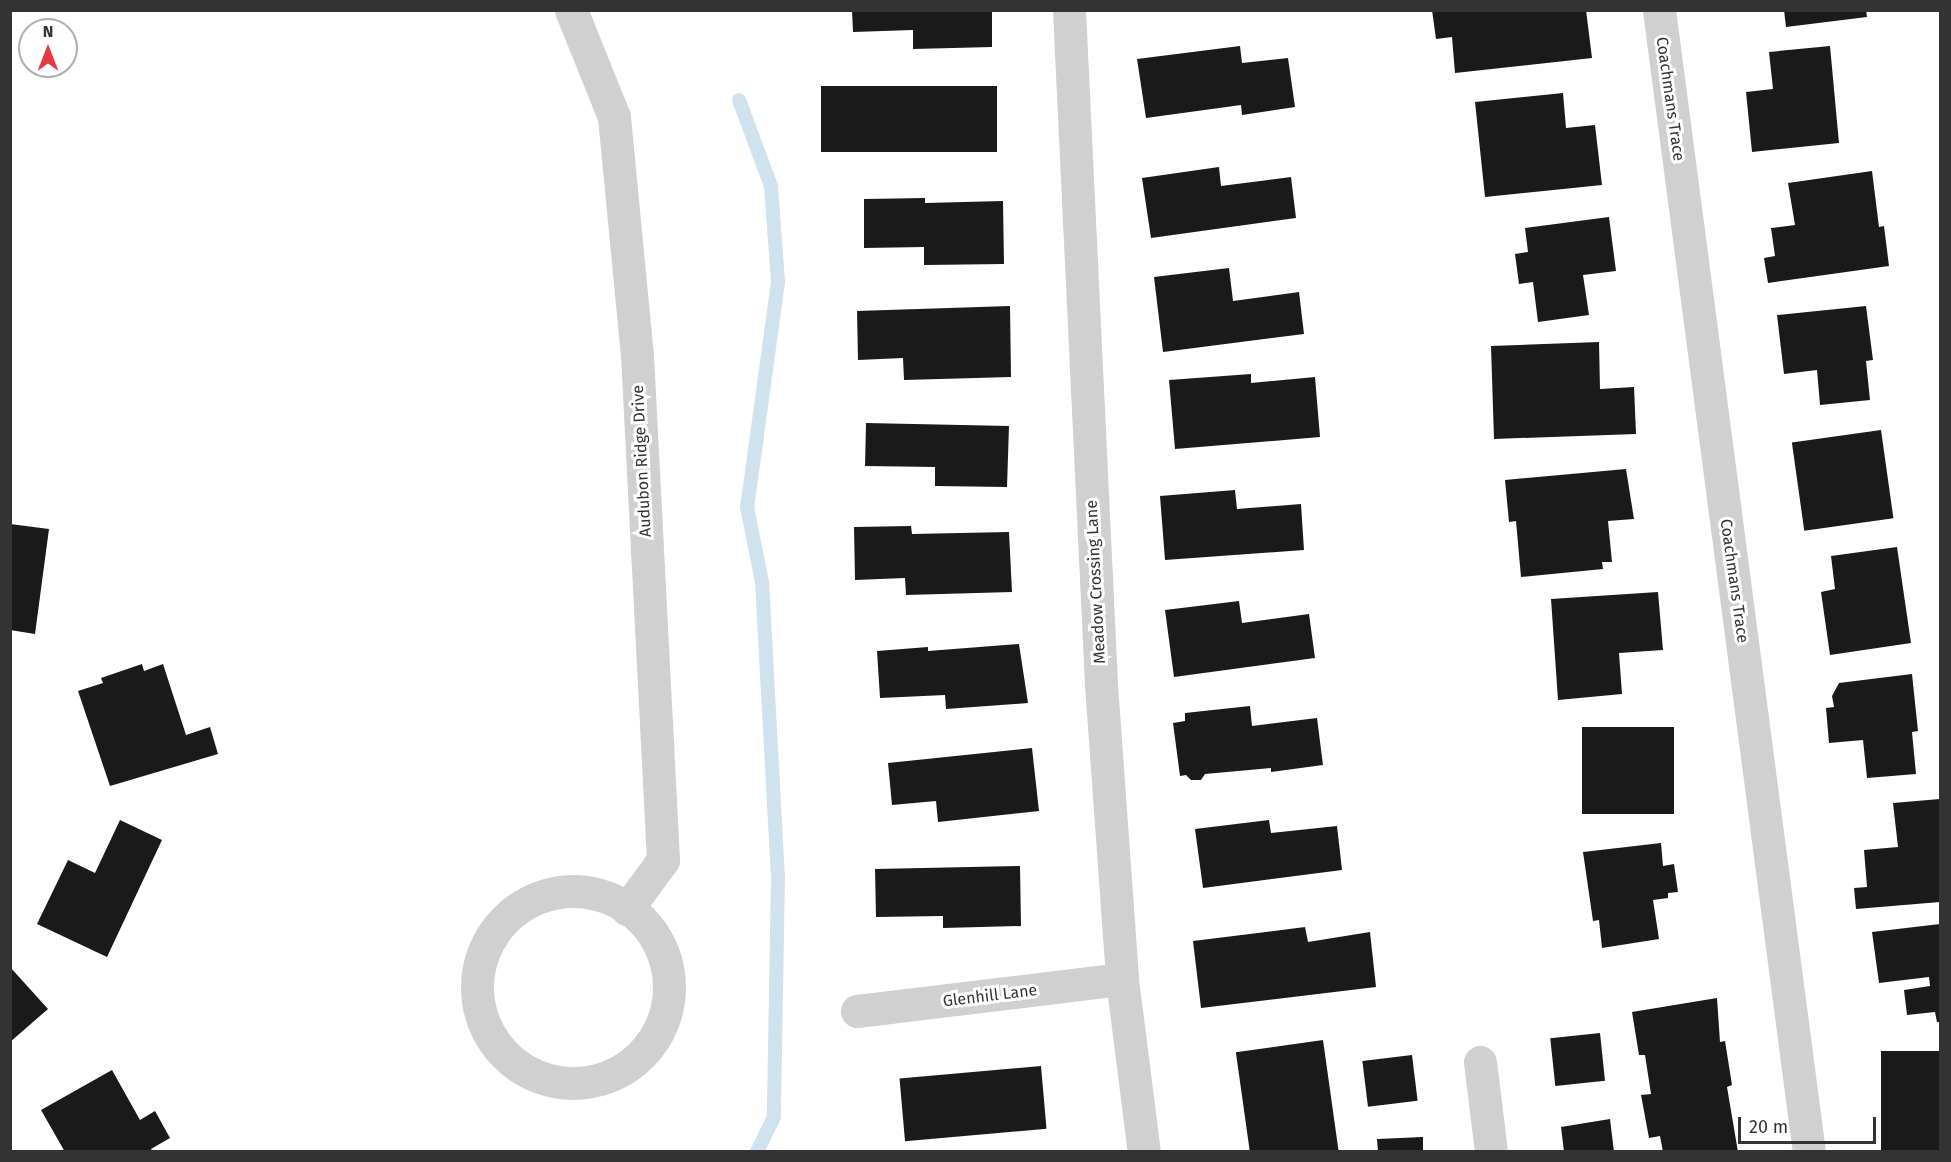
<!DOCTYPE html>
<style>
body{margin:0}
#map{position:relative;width:1951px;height:1162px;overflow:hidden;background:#fff;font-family:"Fira Sans",sans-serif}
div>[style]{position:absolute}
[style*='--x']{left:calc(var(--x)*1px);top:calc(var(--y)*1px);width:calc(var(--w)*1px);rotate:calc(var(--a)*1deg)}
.stream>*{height:14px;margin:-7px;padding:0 7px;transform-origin:7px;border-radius:7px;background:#cfe2ee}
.building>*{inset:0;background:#1a1a1a;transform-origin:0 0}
.minor>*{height:33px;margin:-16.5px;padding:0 16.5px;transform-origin:16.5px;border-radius:16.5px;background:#d0d0d0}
.minor>.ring{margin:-16.5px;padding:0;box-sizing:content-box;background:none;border:33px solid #d0d0d0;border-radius:50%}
span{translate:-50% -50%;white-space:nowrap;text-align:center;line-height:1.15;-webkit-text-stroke:6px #fff;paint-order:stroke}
.street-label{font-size:16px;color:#333}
.frame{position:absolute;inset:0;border:12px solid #333;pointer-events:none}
.north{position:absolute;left:18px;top:18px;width:60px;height:60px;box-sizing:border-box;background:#fff;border:2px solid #adadad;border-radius:50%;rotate:0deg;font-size:16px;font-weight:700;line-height:24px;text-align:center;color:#333}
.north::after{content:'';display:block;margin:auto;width:21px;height:27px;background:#e63946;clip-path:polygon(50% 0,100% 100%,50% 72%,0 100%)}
.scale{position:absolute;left:1738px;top:1117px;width:138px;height:27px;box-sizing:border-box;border:3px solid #333;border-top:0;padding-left:8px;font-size:18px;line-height:21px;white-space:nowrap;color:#333;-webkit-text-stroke:4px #fff;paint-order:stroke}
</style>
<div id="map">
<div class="stream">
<div style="--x:739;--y:100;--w:92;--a:69.6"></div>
<div style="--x:771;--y:186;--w:96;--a:85.8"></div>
<div style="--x:778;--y:282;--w:227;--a:97.8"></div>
<div style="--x:747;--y:507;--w:76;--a:78.7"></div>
<div style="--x:762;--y:582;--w:295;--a:86.9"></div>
<div style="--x:778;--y:877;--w:240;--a:91"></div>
<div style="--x:774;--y:1117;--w:39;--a:116"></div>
</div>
<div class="building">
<div style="clip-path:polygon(852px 10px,992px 10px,992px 47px,913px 49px,913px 30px,853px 32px)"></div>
<div style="clip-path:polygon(1432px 10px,1586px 10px,1592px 58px,1455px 73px,1452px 37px,1436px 39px)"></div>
<div style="clip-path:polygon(1784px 10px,1866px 10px,1867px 17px,1786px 27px)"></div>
<div style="clip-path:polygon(1240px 46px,1242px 63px,1288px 58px,1295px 107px,1242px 115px,1241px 105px,1146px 118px,1137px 59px)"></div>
<div style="clip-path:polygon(1830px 46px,1839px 143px,1752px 152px,1746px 92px,1773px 89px,1769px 52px)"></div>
<div style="left:821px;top:86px;width:176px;height:66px"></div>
<div style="clip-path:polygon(1563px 93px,1566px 128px,1595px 125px,1602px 185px,1485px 197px,1475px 102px)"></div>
<div style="clip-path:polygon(1219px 167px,1221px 186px,1291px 177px,1296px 218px,1151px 238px,1142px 178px)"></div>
<div style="clip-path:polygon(1872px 171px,1879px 227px,1884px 226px,1889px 266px,1768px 283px,1764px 258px,1775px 256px,1771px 228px,1795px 225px,1788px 183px)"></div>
<div style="clip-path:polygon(925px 198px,925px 203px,1003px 201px,1004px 264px,924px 265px,924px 247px,864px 248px,864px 199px)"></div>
<div style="clip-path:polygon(1609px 217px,1616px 271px,1583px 275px,1589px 315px,1538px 322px,1533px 282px,1519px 284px,1515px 254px,1528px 252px,1525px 228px)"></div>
<div style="clip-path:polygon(1229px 268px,1233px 301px,1299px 292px,1304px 334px,1163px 352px,1154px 277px)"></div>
<div style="clip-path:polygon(1010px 306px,1011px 377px,904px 380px,903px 358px,858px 360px,857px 311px)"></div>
<div style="clip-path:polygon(1866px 306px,1873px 360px,1866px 361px,1870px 400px,1820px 405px,1817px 370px,1784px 374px,1777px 315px)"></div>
<div style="clip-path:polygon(1599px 342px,1600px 389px,1634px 387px,1636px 434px,1494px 439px,1491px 346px)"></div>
<div style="clip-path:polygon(1251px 374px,1251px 383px,1315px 377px,1320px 437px,1175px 449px,1169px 380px)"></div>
<div style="clip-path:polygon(866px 423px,1009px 426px,1007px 487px,935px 486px,935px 467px,865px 466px)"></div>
<div style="left:1881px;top:430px;width:89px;height:90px;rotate:82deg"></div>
<div style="clip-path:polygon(1626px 469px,1634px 519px,1608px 521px,1612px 562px,1602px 562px,1603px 569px,1521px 577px,1516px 521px,1509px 522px,1505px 480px)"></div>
<div style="clip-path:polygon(1235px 490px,1237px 509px,1301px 504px,1304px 550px,1165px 560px,1160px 496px)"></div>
<div style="clip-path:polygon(10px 524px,49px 529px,35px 634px,10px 630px)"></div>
<div style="clip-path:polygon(911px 526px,912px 534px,1009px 532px,1012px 592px,906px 595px,905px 578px,855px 580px,854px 527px)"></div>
<div style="clip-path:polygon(1897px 547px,1911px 643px,1830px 655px,1821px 592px,1835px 589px,1831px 556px)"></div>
<div style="clip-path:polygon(1658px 592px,1663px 650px,1619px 653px,1622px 694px,1558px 700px,1551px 599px)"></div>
<div style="clip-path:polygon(1239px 601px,1242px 623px,1309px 614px,1315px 658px,1174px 677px,1165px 610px)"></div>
<div style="clip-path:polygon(1019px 644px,1028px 703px,946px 709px,945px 695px,880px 698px,877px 651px,928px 647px,928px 651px)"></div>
<div style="clip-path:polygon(142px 664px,144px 671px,163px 664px,186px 735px,210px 727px,218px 754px,110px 786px,78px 691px,103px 683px,101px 678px)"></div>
<div style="clip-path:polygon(1912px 674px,1918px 731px,1912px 732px,1916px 774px,1867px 778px,1863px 740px,1829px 743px,1826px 708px,1834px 707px,1832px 696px,1839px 683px)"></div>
<div style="clip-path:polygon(1250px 706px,1252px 726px,1317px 718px,1323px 765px,1271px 772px,1271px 768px,1205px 774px,1201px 780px,1191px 780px,1186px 775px,1180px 776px,1173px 723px,1185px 721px,1185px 713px)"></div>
<div style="left:1582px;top:727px;width:92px;height:87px"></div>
<div style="clip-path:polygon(1032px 748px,1039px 811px,938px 822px,936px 801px,892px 805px,888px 763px)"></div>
<div style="clip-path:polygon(1940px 799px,1940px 902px,1856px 909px,1854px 888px,1867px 887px,1864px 850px,1898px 847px,1893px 803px)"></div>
<div style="clip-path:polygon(120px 820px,162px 840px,107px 957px,37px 924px,68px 860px,95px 873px)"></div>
<div style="clip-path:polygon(1269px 820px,1271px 833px,1337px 826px,1342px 870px,1203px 888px,1195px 829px)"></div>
<div style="clip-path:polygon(1661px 843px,1663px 866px,1674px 864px,1678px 892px,1668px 893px,1668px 898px,1653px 900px,1659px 939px,1602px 948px,1599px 920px,1593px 921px,1583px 852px)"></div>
<div style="clip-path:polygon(1020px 866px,1021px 926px,943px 928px,943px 916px,876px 917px,875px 869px)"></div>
<div style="clip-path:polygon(1940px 924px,1940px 1022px,1937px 1022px,1935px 1012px,1907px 1015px,1904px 990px,1930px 986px,1929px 977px,1879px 983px,1872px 932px)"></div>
<div style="clip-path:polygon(1305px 927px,1308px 942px,1370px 932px,1376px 987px,1201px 1008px,1193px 941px)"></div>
<div style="clip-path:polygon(10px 967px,48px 1009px,10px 1042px)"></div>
<div style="clip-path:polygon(1717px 998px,1720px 1042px,1725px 1041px,1732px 1085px,1727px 1087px,1738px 1152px,1663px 1152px,1660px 1136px,1649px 1138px,1641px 1095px,1651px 1094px,1645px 1055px,1639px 1055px,1632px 1012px)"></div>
<div style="left:1600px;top:1033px;width:48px;height:50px;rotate:84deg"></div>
<div style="left:1323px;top:1040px;width:113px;height:88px;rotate:82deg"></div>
<div style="left:1940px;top:1051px;width:101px;height:59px;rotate:90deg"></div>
<div style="left:1412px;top:1055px;width:46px;height:50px;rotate:83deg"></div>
<div style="left:1041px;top:1066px;width:63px;height:142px;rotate:85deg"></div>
<div style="clip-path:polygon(112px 1070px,140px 1120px,155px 1111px,170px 1138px,151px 1149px,153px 1152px,65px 1152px,41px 1110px)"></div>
<div style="clip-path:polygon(1610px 1119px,1614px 1152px,1564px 1152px,1561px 1127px)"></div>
<div style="clip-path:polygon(1423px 1137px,1423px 1152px,1378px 1152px,1377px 1139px)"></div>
</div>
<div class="minor">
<div style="--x:571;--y:10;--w:115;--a:68.1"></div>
<div style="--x:614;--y:117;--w:239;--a:84.5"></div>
<div style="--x:637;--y:355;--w:506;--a:87.05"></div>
<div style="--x:663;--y:860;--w:61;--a:126.3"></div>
<div style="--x:1069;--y:10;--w:675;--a:87.28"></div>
<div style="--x:1101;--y:684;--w:296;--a:85.9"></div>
<div style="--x:1122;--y:979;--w:174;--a:82.8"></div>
<div style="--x:1659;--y:10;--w:1152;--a:82.52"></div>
<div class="ring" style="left:477px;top:891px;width:159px;height:159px"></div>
<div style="--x:857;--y:1011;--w:267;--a:-6.9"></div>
<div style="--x:1480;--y:1062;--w:91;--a:83"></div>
</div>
<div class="street-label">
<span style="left:1670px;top:99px;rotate:82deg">Coachmans Trace</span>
<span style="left:642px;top:461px;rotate:-93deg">Audubon Ridge Drive</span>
<span style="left:1734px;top:581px;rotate:82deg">Coachmans Trace</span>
<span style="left:1096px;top:582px;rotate:-93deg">Meadow Crossing Lane</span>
<span style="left:990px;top:996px;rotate:-7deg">Glenhill Lane</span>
</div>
<div class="frame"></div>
<div class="north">N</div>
<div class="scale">20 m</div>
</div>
